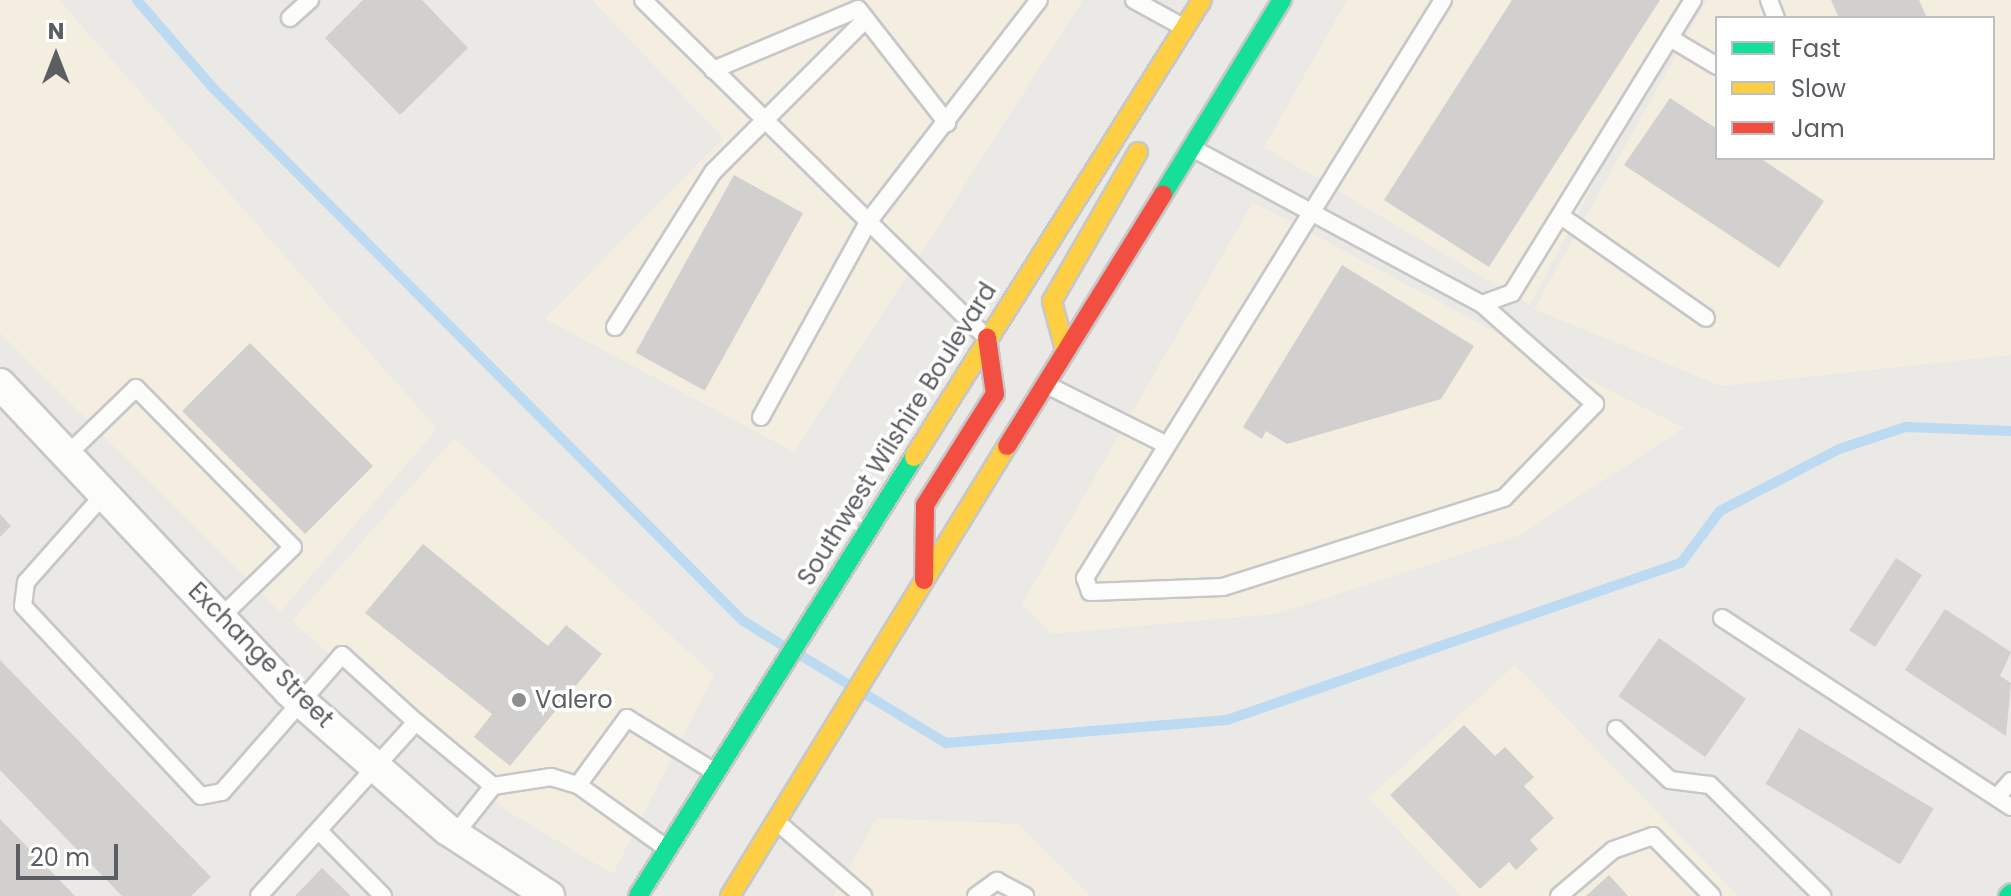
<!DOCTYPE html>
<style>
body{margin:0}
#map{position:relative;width:2011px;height:896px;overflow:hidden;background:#eae9e5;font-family:Poppins,sans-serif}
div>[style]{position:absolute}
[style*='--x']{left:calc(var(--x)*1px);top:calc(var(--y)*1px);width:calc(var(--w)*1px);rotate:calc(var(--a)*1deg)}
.commercial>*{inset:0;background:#f3eedf}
.stream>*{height:10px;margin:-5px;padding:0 5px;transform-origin:5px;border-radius:5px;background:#bcdaf1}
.building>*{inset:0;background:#d1d0ce;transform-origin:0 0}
.roads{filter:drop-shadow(2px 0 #c7c7c7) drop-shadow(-2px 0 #c7c7c7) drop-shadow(0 2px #c7c7c7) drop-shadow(0 -2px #c7c7c7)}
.lane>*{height:16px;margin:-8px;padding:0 8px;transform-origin:8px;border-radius:8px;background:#fcfcfb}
.street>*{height:30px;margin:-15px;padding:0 15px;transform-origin:15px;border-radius:15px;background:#fcfcfb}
.fast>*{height:18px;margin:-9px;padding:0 9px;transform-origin:9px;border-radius:9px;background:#16e098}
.slow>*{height:18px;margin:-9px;padding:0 9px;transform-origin:9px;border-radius:9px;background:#ffcf43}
.jam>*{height:18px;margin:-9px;padding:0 9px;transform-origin:9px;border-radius:9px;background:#f24e42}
.dots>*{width:22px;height:22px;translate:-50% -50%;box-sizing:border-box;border:4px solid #fff;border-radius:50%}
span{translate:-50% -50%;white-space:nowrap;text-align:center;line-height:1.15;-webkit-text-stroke:7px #fff;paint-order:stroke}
.street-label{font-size:24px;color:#5b5e62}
.poi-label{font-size:24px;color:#5b5e62}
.left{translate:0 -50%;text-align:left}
.legend{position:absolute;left:1715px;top:16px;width:280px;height:144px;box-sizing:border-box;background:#fff;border:2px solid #bdbfc0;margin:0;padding:10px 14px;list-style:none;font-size:24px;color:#5b5e62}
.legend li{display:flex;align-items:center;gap:16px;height:40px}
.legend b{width:40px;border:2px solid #bdbfc0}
.north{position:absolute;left:16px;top:16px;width:80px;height:80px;-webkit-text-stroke:6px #fff;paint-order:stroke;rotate:0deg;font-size:22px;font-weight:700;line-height:32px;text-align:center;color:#5b5e62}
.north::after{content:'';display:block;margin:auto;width:28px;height:36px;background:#5b5e62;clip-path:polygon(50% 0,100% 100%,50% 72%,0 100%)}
.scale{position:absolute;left:16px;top:844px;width:102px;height:36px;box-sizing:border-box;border:4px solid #5b5e62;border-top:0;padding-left:10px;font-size:24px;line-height:28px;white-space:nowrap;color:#5b5e62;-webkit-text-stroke:6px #fff;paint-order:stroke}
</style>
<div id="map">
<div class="commercial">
<div style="clip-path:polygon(0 0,59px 0,437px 429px,280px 612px,0 333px)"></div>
<div style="clip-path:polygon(592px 0,1083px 0,794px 452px,545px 319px,723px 138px)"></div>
<div style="clip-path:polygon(1347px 0,1690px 0,1530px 305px,1264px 147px)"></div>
<div style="clip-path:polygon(evenodd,1707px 0,2011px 0,2011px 355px,1721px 386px,1534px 309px,1707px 0,1717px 18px,1993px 18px,1993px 158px,1717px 158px,1717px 18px)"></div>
<div style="clip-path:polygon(1253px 202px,1512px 341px,1684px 428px,1518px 536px,1276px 614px,1051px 634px,1022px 604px)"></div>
<div style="clip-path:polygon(454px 438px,714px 675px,613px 874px,507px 811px,292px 621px)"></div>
<div style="clip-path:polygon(1515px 665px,1738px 896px,1461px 896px,1368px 798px)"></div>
<div style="clip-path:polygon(877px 818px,1018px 824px,1091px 896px,833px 896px)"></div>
</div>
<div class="stream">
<div style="--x:137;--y:0;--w:115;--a:49.2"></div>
<div style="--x:212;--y:87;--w:752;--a:45.16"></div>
<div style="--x:742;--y:620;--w:47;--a:32"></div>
<div style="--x:800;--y:655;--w:56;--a:31.1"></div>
<div style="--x:865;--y:694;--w:95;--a:31.2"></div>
<div style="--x:946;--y:743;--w:282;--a:-4.7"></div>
<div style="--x:1227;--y:720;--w:480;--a:-19.1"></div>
<div style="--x:1681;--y:563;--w:65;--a:-53.1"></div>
<div style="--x:1720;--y:511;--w:134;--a:-27.5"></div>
<div style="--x:1839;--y:449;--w:71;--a:-18.2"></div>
<div style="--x:1906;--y:427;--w:105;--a:2.2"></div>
</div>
<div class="building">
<div style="clip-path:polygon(363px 0,422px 0,468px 48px,400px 115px,325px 38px)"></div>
<div style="clip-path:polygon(1512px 0,1660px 0,1489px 267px,1384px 200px)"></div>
<div style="clip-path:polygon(1831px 0,1919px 0,1927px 18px,1839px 18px)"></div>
<div style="clip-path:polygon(1670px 98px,1717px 129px,1717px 158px,1760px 158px,1824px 201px,1779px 268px,1624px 165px)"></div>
<div style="left:734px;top:175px;width:79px;height:203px;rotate:29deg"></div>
<div style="clip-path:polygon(1342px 265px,1474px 346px,1441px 399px,1287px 444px,1266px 431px,1262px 439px,1243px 427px)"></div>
<div style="left:250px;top:343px;width:174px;height:96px;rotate:45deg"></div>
<div style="clip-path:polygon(0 514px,11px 526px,0 537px)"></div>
<div style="clip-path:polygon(423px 544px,548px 646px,566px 625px,602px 654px,510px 766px,474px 737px,492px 714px,365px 613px)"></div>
<div style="left:1896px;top:558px;width:31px;height:86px;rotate:33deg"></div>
<div style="clip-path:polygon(1945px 609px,2011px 652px,2000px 676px,2011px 683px,2006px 736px,1905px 670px)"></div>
<div style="left:1659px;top:638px;width:106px;height:71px;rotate:35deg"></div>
<div style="clip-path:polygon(0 660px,211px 877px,191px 896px,122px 896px,0 770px)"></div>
<div style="clip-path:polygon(1464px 725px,1495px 756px,1505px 747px,1534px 777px,1524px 786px,1554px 818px,1530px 840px,1538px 849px,1516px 870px,1509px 862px,1480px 889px,1390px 795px)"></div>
<div style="left:1799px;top:728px;width:157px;height:65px;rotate:31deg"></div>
<div style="clip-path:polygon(0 819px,75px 896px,0 896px)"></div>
<div style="clip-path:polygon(322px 868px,351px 896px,295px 896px)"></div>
<div style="clip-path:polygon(1609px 875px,1628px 896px,1586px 896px)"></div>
</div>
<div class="roads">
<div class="lane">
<div style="--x:643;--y:0;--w:482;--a:44.5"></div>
<div style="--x:1134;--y:0;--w:56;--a:28.9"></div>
<div style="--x:1443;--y:0;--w:680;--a:121.77"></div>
<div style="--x:1085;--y:578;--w:15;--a:70"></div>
<div style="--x:1090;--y:592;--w:133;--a:-2.2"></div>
<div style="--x:1223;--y:587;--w:295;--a:-17.6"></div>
<div style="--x:1504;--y:498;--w:131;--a:-45.9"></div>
<div style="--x:1595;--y:404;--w:151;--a:-138.5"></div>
<div style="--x:1769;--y:0;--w:19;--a:69"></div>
<div style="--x:290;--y:18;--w:27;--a:-42"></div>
<div style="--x:1670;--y:38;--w:55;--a:30.8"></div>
<div style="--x:713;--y:70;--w:157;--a:-22.8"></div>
<div style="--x:858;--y:9;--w:145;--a:52"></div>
<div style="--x:1192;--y:148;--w:329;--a:28.3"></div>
<div style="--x:1482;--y:304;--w:32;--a:-20"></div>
<div style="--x:1512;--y:293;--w:344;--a:-58.3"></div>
<div style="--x:1561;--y:216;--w:177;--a:35.1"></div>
<div style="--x:615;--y:327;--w:183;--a:-57.7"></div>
<div style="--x:713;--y:172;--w:216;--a:-45"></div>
<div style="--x:1047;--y:385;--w:134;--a:26.6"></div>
<div style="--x:761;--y:417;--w:222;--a:-61.2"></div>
<div style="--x:868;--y:222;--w:280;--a:-52.4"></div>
<div style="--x:69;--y:453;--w:93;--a:-44.1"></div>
<div style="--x:136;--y:388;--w:223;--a:45.4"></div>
<div style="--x:293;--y:547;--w:100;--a:135.8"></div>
<div style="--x:106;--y:492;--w:120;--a:131.6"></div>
<div style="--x:26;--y:582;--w:24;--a:97"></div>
<div style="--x:23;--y:606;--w:260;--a:46.9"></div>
<div style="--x:201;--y:796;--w:21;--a:-11"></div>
<div style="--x:222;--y:792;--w:182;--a:-48.8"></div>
<div style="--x:342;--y:655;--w:100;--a:42.2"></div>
<div style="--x:416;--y:722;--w:234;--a:132.1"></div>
<div style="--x:1722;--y:618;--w:345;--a:33.2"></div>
<div style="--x:416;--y:722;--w:100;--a:39.7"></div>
<div style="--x:1616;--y:729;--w:74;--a:43.4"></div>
<div style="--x:1670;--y:780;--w:40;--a:7.1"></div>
<div style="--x:1710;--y:785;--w:158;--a:44.7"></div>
<div style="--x:578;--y:785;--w:83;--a:-53.8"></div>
<div style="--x:627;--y:718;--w:101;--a:31.6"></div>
<div style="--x:1998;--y:796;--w:20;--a:-49"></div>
<div style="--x:776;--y:821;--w:115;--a:40.8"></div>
<div style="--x:319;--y:831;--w:91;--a:45.4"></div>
<div style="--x:455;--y:834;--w:61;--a:-51.6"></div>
<div style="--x:493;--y:786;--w:59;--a:-8.8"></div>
<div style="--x:551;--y:777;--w:28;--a:17"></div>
<div style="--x:578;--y:785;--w:108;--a:35.6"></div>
<div style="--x:976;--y:896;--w:26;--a:-36"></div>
<div style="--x:997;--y:881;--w:32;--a:28"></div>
<div style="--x:1559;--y:896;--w:71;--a:-40.4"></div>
<div style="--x:1613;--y:850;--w:42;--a:-19.3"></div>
<div style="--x:1653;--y:836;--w:84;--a:45.5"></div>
</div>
<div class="street">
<div style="--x:0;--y:384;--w:422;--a:46.7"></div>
<div style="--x:289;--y:691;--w:211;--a:41.2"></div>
<div style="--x:448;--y:830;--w:121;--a:33.2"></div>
</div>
<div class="fast">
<div style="--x:1163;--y:194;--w:228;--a:-58.5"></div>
<div style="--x:638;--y:896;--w:519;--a:-57.84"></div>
<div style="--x:2008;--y:896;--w:4;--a:-45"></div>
</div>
<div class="slow">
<div style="--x:1065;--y:350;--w:51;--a:-104.9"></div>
<div style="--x:1052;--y:301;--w:172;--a:-60"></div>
<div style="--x:914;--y:457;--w:540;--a:-57.78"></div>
<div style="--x:730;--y:896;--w:528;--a:-58.39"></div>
</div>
<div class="jam">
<div style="--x:1007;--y:446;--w:296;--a:-58.2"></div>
<div style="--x:924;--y:580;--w:75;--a:-89.2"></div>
<div style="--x:925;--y:505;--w:131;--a:-57.8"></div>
<div style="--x:995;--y:394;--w:57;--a:-98.1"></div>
</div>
</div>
<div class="dots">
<div style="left:519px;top:700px;background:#8d8f90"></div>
</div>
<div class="street-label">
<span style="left:897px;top:434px;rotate:-58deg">Southwest Wilshire Boulevard</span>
<span style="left:261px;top:655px;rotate:45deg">Exchange Street</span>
</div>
<div class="poi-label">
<span class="left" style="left:535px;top:700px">Valero</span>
</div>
<ul class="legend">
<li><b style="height:10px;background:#16e098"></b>Fast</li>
<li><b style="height:10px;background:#ffcf43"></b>Slow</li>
<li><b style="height:10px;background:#f24e42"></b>Jam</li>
</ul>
<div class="north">N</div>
<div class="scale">20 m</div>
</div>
